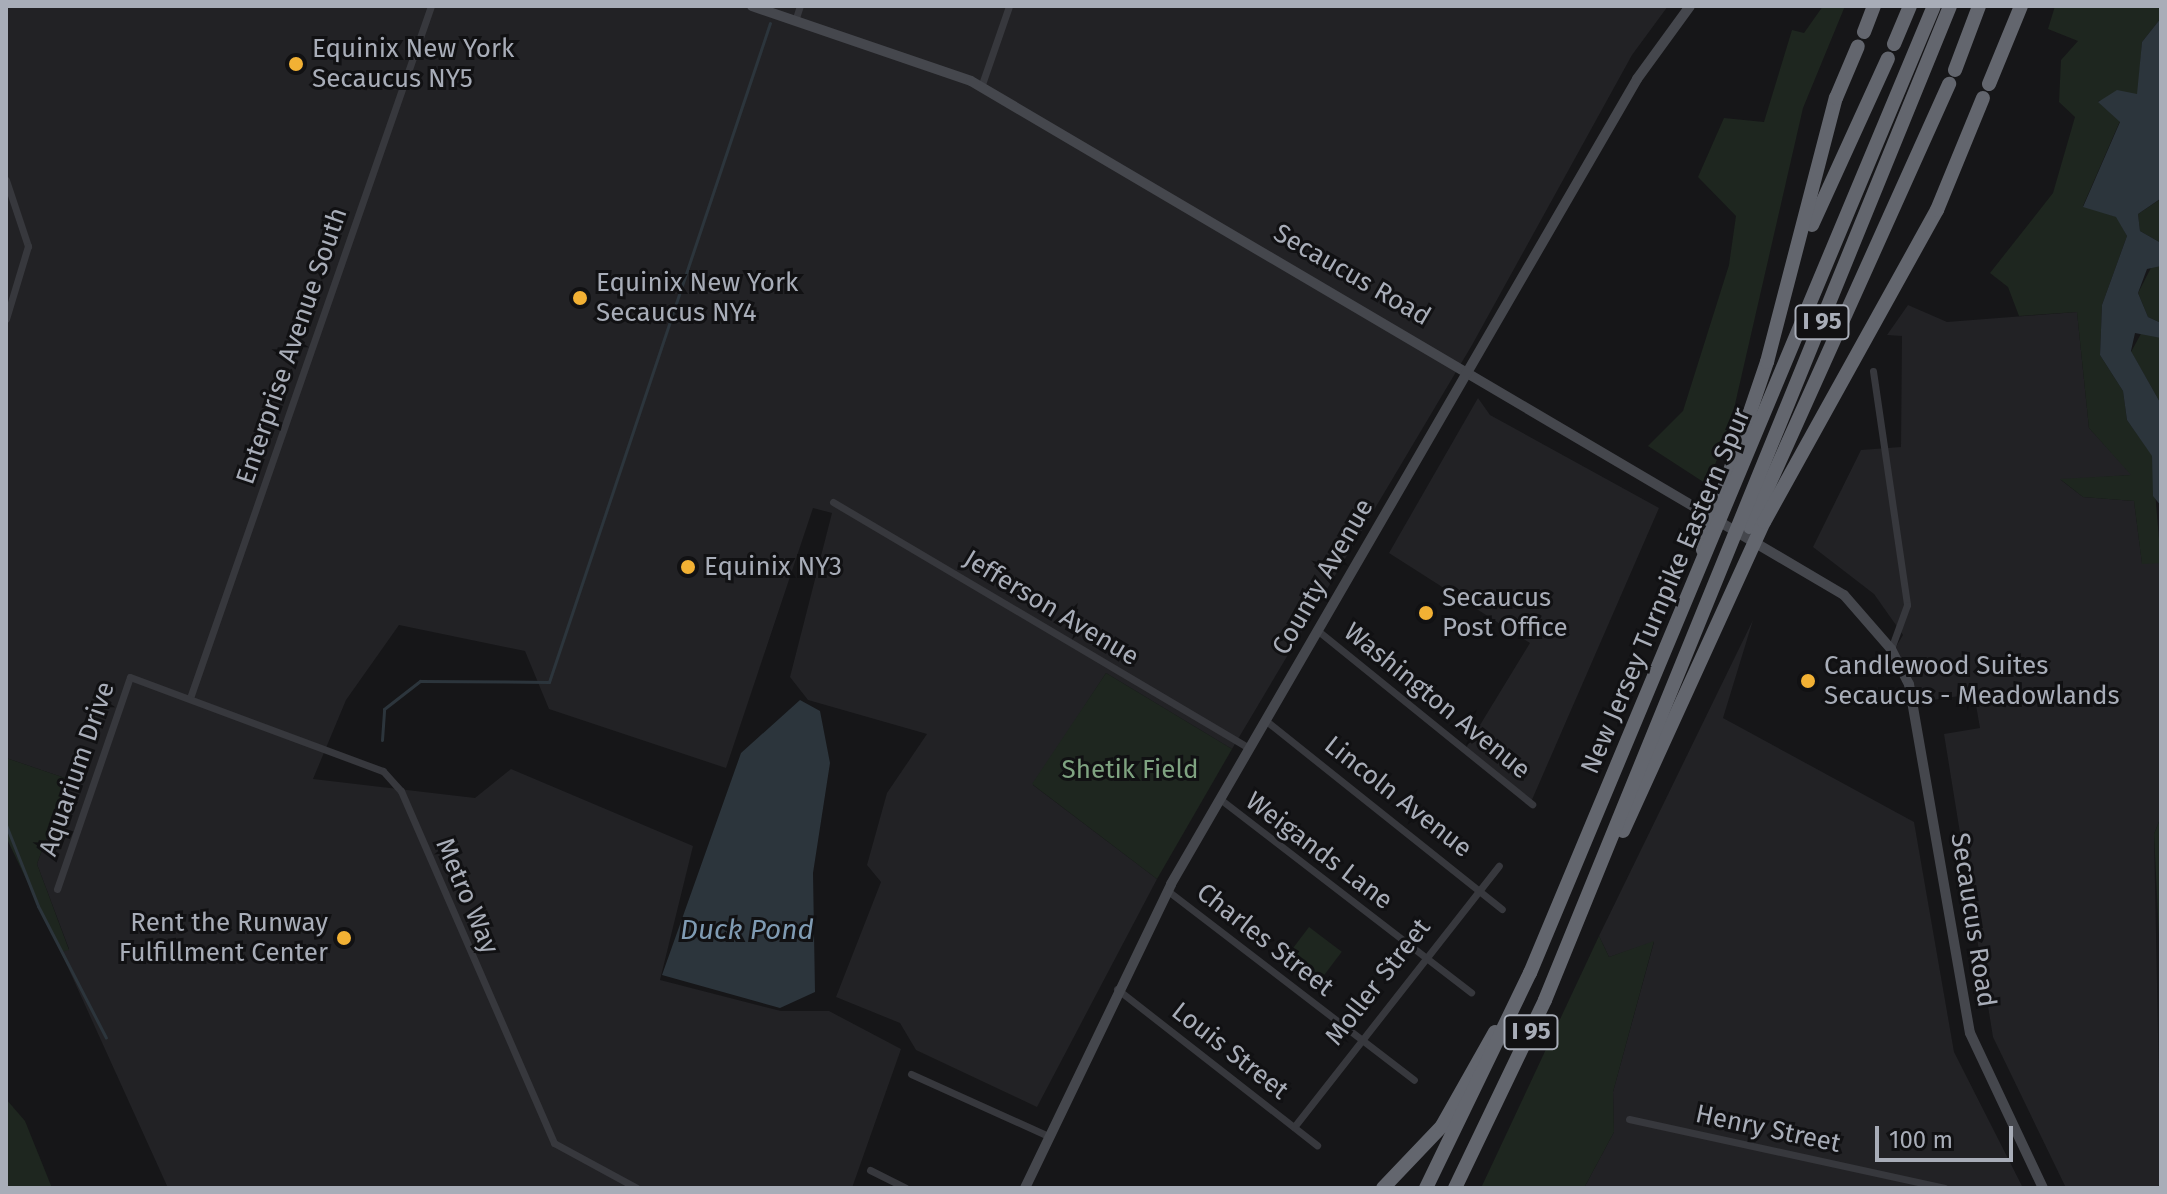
<!DOCTYPE html>
<style>
body{margin:0}
#map{position:relative;width:2167px;height:1194px;overflow:hidden;background:#161618;font-family:"Fira Sans",sans-serif}
div>[style]{position:absolute}
[style*='--x']{left:calc(var(--x)*1px);top:calc(var(--y)*1px);width:calc(var(--w)*1px);rotate:calc(var(--a)*1deg)}
.built>*{inset:0;background:#222225}
.green>*{inset:0;background:#1e261f;transform-origin:0 0}
.water>*{inset:0;background:#2c353c}
.stream>*{height:3px;margin:-1.5px;padding:0 1.5px;transform-origin:1.5px;border-radius:1.5px;background:#2c353c}
.street>*{height:7px;margin:-3.5px;padding:0 3.5px;transform-origin:3.5px;border-radius:3.5px;background:#37383d}
.secondary>*{height:10px;margin:-5px;padding:0 5px;transform-origin:5px;border-radius:5px;background:#45474d}
.highway>*{height:14px;margin:-7px;padding:0 7px;transform-origin:7px;border-radius:7px;background:#63666e}
.dots>*{width:22px;height:22px;translate:-50% -50%;box-sizing:border-box;border:4px solid #111113;border-radius:50%}
span{translate:-50% -50%;white-space:nowrap;text-align:center;line-height:1.15;-webkit-text-stroke:6px #111113;paint-order:stroke}
.shield-label span{padding:2px 6px;background:#111113;border:2px solid;border-radius:6px;-webkit-text-stroke-width:0}
.shield-label{font-size:24px;color:#a8adb8;font-weight:700}
.poi-label{font-size:26px;color:#a8adb8}
.left{translate:0 -50%;text-align:left}
.right{translate:-100% -50%;text-align:right}
.street-label{font-size:26px;color:#a8adb8}
.park-label{font-size:26px;color:#7fa381}
.water-label{font-size:28px;color:#7f9bb3;font-style:italic}
.frame{position:absolute;inset:0;border:8px solid #a8adb8;pointer-events:none}
.scale{position:absolute;left:1875px;top:1126px;width:138px;height:36px;box-sizing:border-box;border:4px solid #a8adb8;border-top:0;padding-left:10px;font-size:24px;line-height:28px;white-space:nowrap;color:#a8adb8;-webkit-text-stroke:6px #111113;paint-order:stroke}
</style>
<div id="map">
<div class="built">
<div style="clip-path:polygon(6px 6px,1668px 6px,1632px 55px,1472px 345px,1232px 749px,1106px 673px,1033px 785px,1157px 879px,1037px 1107px,916px 1050px,900px 1023px,836px 997px,881px 882px,867px 865px,887px 793px,927px 734px,808px 700px,790px 677px,832px 513px,813px 508px,726px 768px,549px 709px,525px 651px,399px 625px,346px 700px,313px 779px,475px 798px,511px 769px,693px 846px,660px 980px,781px 1011px,829px 1011px,901px 1049px,852px 1188px,168px 1188px,61px 952px,69px 949px,37px 864px,68px 779px,6px 758px)"></div>
<div style="clip-path:polygon(1908px 305px,1947px 322px,2077px 312px,2089px 428px,2132px 475px,2061px 480px,2083px 497px,2134px 501px,2142px 563px,2161px 563px,2161px 817px,2154px 834px,2161px 1184px,2155px 1188px,2066px 1188px,1993px 1037px,1944px 734px,1980px 728px,1974px 694px,1918px 702px,1894px 650px,1903px 635px,1874px 594px,1813px 547px,1861px 450px,1901px 447px,1902px 336px,1887px 335px)"></div>
<div style="clip-path:polygon(1478px 398px,1490px 415px,1659px 508px,1531px 802px,1466px 748px,1530px 643px,1389px 553px)"></div>
<div style="clip-path:polygon(1753px 620px,1723px 718px,1914px 822px,1954px 1052px,2023px 1188px,1584px 1188px,1614px 1132px,1613px 1092px,1654px 942px,1609px 957px,1599px 936px)"></div>
</div>
<div class="green">
<div style="clip-path:polygon(1823px 6px,1845px 6px,1803px 108px,1733px 413px,1708px 485px,1648px 446px,1683px 411px,1729px 265px,1736px 216px,1698px 177px,1724px 118px,1764px 122px,1792px 30px,1804px 33px)"></div>
<div style="clip-path:polygon(2055px 6px,2161px 6px,2161px 18px,2142px 42px,2138px 94px,2098px 101px,2120px 121px,2083px 206px,2117px 217px,2127px 236px,2102px 305px,2100px 355px,2123px 391px,2127px 420px,2152px 455px,2161px 563px,2142px 564px,2134px 501px,2083px 497px,2060px 479px,2131px 475px,2089px 428px,2077px 312px,2019px 316px,2008px 287px,1990px 273px,2053px 193px,2075px 117px,2059px 102px,2061px 60px,2078px 41px,2048px 29px)"></div>
<div style="clip-path:polygon(2161px 188px,2161px 243px,2140px 231px,2138px 214px,2159px 200px)"></div>
<div style="clip-path:polygon(2154px 262px,2161px 266px,2161px 323px,2148px 317px,2138px 293px)"></div>
<div style="clip-path:polygon(2143px 330px,2161px 338px,2161px 404px,2131px 352px)"></div>
<div style="clip-path:polygon(1106px 673px,1232px 749px,1157px 879px,1032px 784px)"></div>
<div style="clip-path:polygon(6px 758px,68px 779px,37px 864px,69px 950px,61px 952px,6px 837px)"></div>
<div style="clip-path:polygon(2161px 817px,2161px 977px,2154px 834px)"></div>
<div style="left:1309px;top:927px;width:41px;height:41px;rotate:37deg"></div>
<div style="clip-path:polygon(1599px 936px,1609px 957px,1654px 941px,1613px 1092px,1614px 1132px,1584px 1188px,1481px 1188px)"></div>
<div style="clip-path:polygon(6px 1099px,25px 1121px,52px 1188px,6px 1188px)"></div>
</div>
<div class="water">
<div style="clip-path:polygon(2161px 18px,2161px 188px,2160px 199px,2138px 214px,2140px 231px,2161px 243px,2161px 266px,2147px 269px,2138px 293px,2148px 317px,2161px 323px,2161px 338px,2135px 333px,2131px 351px,2161px 404px,2161px 506px,2153px 496px,2152px 456px,2127px 420px,2123px 391px,2100px 355px,2102px 305px,2127px 236px,2116px 217px,2083px 207px,2120px 122px,2098px 102px,2117px 90px,2137px 94px,2142px 42px)"></div>
<div style="clip-path:polygon(800px 700px,820px 711px,830px 763px,813px 873px,815px 992px,780px 1008px,662px 975px,741px 753px)"></div>
</div>
<div class="stream">
<div style="--x:382;--y:740;--w:31;--a:-86"></div>
<div style="--x:384;--y:709;--w:46;--a:-37.9"></div>
<div style="--x:420;--y:681;--w:129;--a:0.4"></div>
<div style="--x:549;--y:682;--w:695;--a:-71.46"></div>
<div style="--x:6;--y:825;--w:87;--a:68.4"></div>
<div style="--x:38;--y:906;--w:148;--a:62.7"></div>
</div>
<div class="street">
<div style="--x:795;--y:21;--w:16;--a:-72"></div>
<div style="--x:981;--y:87;--w:86;--a:-70.9"></div>
<div style="--x:6;--y:180;--w:70;--a:71.6"></div>
<div style="--x:28;--y:246;--w:76;--a:106.8"></div>
<div style="--x:1873;--y:371;--w:236;--a:81.7"></div>
<div style="--x:1907;--y:605;--w:47;--a:110"></div>
<div style="--x:833;--y:502;--w:483;--a:30.6"></div>
<div style="--x:1317;--y:630;--w:277;--a:39"></div>
<div style="--x:190;--y:698;--w:733;--a:-70.8"></div>
<div style="--x:1265;--y:720;--w:303;--a:38.6"></div>
<div style="--x:1220;--y:799;--w:317;--a:37.6"></div>
<div style="--x:57;--y:889;--w:224;--a:-71"></div>
<div style="--x:130;--y:677;--w:270;--a:20.4"></div>
<div style="--x:383;--y:771;--w:27;--a:48"></div>
<div style="--x:401;--y:791;--w:384;--a:66.5"></div>
<div style="--x:554;--y:1143;--w:94;--a:28.5"></div>
<div style="--x:1168;--y:891;--w:310;--a:37.5"></div>
<div style="--x:1117;--y:989;--w:254;--a:38"></div>
<div style="--x:911;--y:1074;--w:150;--a:24.3"></div>
<div style="--x:1629;--y:1119;--w:323;--a:12.3"></div>
<div style="--x:1294;--y:1127;--w:332;--a:-51.9"></div>
<div style="--x:870;--y:1170;--w:40;--a:26.6"></div>
</div>
<div class="secondary">
<div style="--x:752;--y:6;--w:231;--a:18.9"></div>
<div style="--x:971;--y:81;--w:1013;--a:30.49"></div>
<div style="--x:1844;--y:595;--w:72;--a:49"></div>
<div style="--x:1891;--y:649;--w:39;--a:63"></div>
<div style="--x:1909;--y:684;--w:354;--a:80.1"></div>
<div style="--x:1970;--y:1033;--w:171;--a:64.8"></div>
<div style="--x:1025;--y:1188;--w:337;--a:-64.3"></div>
<div style="--x:1171;--y:884;--w:930;--a:-59.93"></div>
<div style="--x:1637;--y:79;--w:90;--a:-54"></div>
</div>
<div class="highway">
<div style="--x:1864;--y:32;--w:28;--a:-69"></div>
<div style="--x:1894;--y:44;--w:41;--a:-67.2"></div>
<div style="--x:1955;--y:70;--w:68;--a:-69.4"></div>
<div style="--x:1989;--y:84;--w:84;--a:-67.7"></div>
<div style="--x:1812;--y:225;--w:183;--a:-65.5"></div>
<div style="--x:1750;--y:527;--w:486;--a:-65.8"></div>
<div style="--x:1703;--y:550;--w:199;--a:-71.2"></div>
<div style="--x:1767;--y:362;--w:273;--a:-75.4"></div>
<div style="--x:1836;--y:98;--w:56;--a:-67.1"></div>
<div style="--x:1623;--y:831;--w:340;--a:-65.5"></div>
<div style="--x:1764;--y:522;--w:357;--a:-61"></div>
<div style="--x:1937;--y:210;--w:121;--a:-67.7"></div>
<div style="--x:1383;--y:1188;--w:86;--a:-46.4"></div>
<div style="--x:1442;--y:1126;--w:108;--a:-60.6"></div>
<div style="--x:1426;--y:1188;--w:239;--a:-64.2"></div>
<div style="--x:1530;--y:973;--w:1048;--a:-67.33"></div>
<div style="--x:1455;--y:1188;--w:208;--a:-64.4"></div>
<div style="--x:1545;--y:1000;--w:1073;--a:-67.83"></div>
</div>
<div class="dots">
<div style="left:296px;top:64px;background:#f2b134"></div>
<div style="left:580px;top:298px;background:#f2b134"></div>
<div style="left:688px;top:567px;background:#f2b134"></div>
<div style="left:1426px;top:613px;background:#f2b134"></div>
<div style="left:1808px;top:681px;background:#f2b134"></div>
<div style="left:344px;top:938px;background:#f2b134"></div>
</div>
<div class="shield-label">
<span style="left:1822px;top:322px">I 95</span>
<span style="left:1531px;top:1032px">I 95</span>
</div>
<div class="poi-label">
<span class="left" style="left:312px;top:64px">Equinix New York<br>Secaucus NY5</span>
<span class="left" style="left:596px;top:298px">Equinix New York<br>Secaucus NY4</span>
<span class="left" style="left:704px;top:567px">Equinix NY3</span>
<span class="left" style="left:1442px;top:613px">Secaucus<br>Post Office</span>
<span class="left" style="left:1824px;top:681px">Candlewood Suites<br>Secaucus - Meadowlands</span>
<span class="right" style="left:328px;top:938px">Rent the Runway<br>Fulfillment Center</span>
</div>
<div class="street-label">
<span style="left:1352px;top:275px;rotate:30deg">Secaucus Road</span>
<span style="left:292px;top:346px;rotate:-71deg">Enterprise Avenue South</span>
<span style="left:1323px;top:577px;rotate:-60deg">County Avenue</span>
<span style="left:1666px;top:591px;rotate:-67deg">New Jersey Turnpike Eastern Spur</span>
<span style="left:1051px;top:608px;rotate:31deg">Jefferson Avenue</span>
<span style="left:1437px;top:701px;rotate:39deg">Washington Avenue</span>
<span style="left:77px;top:769px;rotate:-71deg">Aquarium Drive</span>
<span style="left:1398px;top:797px;rotate:38deg">Lincoln Avenue</span>
<span style="left:1319px;top:851px;rotate:37deg">Weigands Lane</span>
<span style="left:467px;top:896px;rotate:67deg">Metro Way</span>
<span style="left:1973px;top:920px;rotate:81deg">Secaucus Road</span>
<span style="left:1265px;top:940px;rotate:38deg">Charles Street</span>
<span style="left:1378px;top:982px;rotate:-52deg">Moller Street</span>
<span style="left:1230px;top:1051px;rotate:38deg">Louis Street</span>
<span style="left:1768px;top:1129px;rotate:12deg">Henry Street</span>
</div>
<div class="park-label">
<span style="left:1130px;top:770px">Shetik Field</span>
</div>
<div class="water-label">
<span style="left:747px;top:930px">Duck Pond</span>
</div>
<div class="frame"></div>
<div class="scale">100 m</div>
</div>
